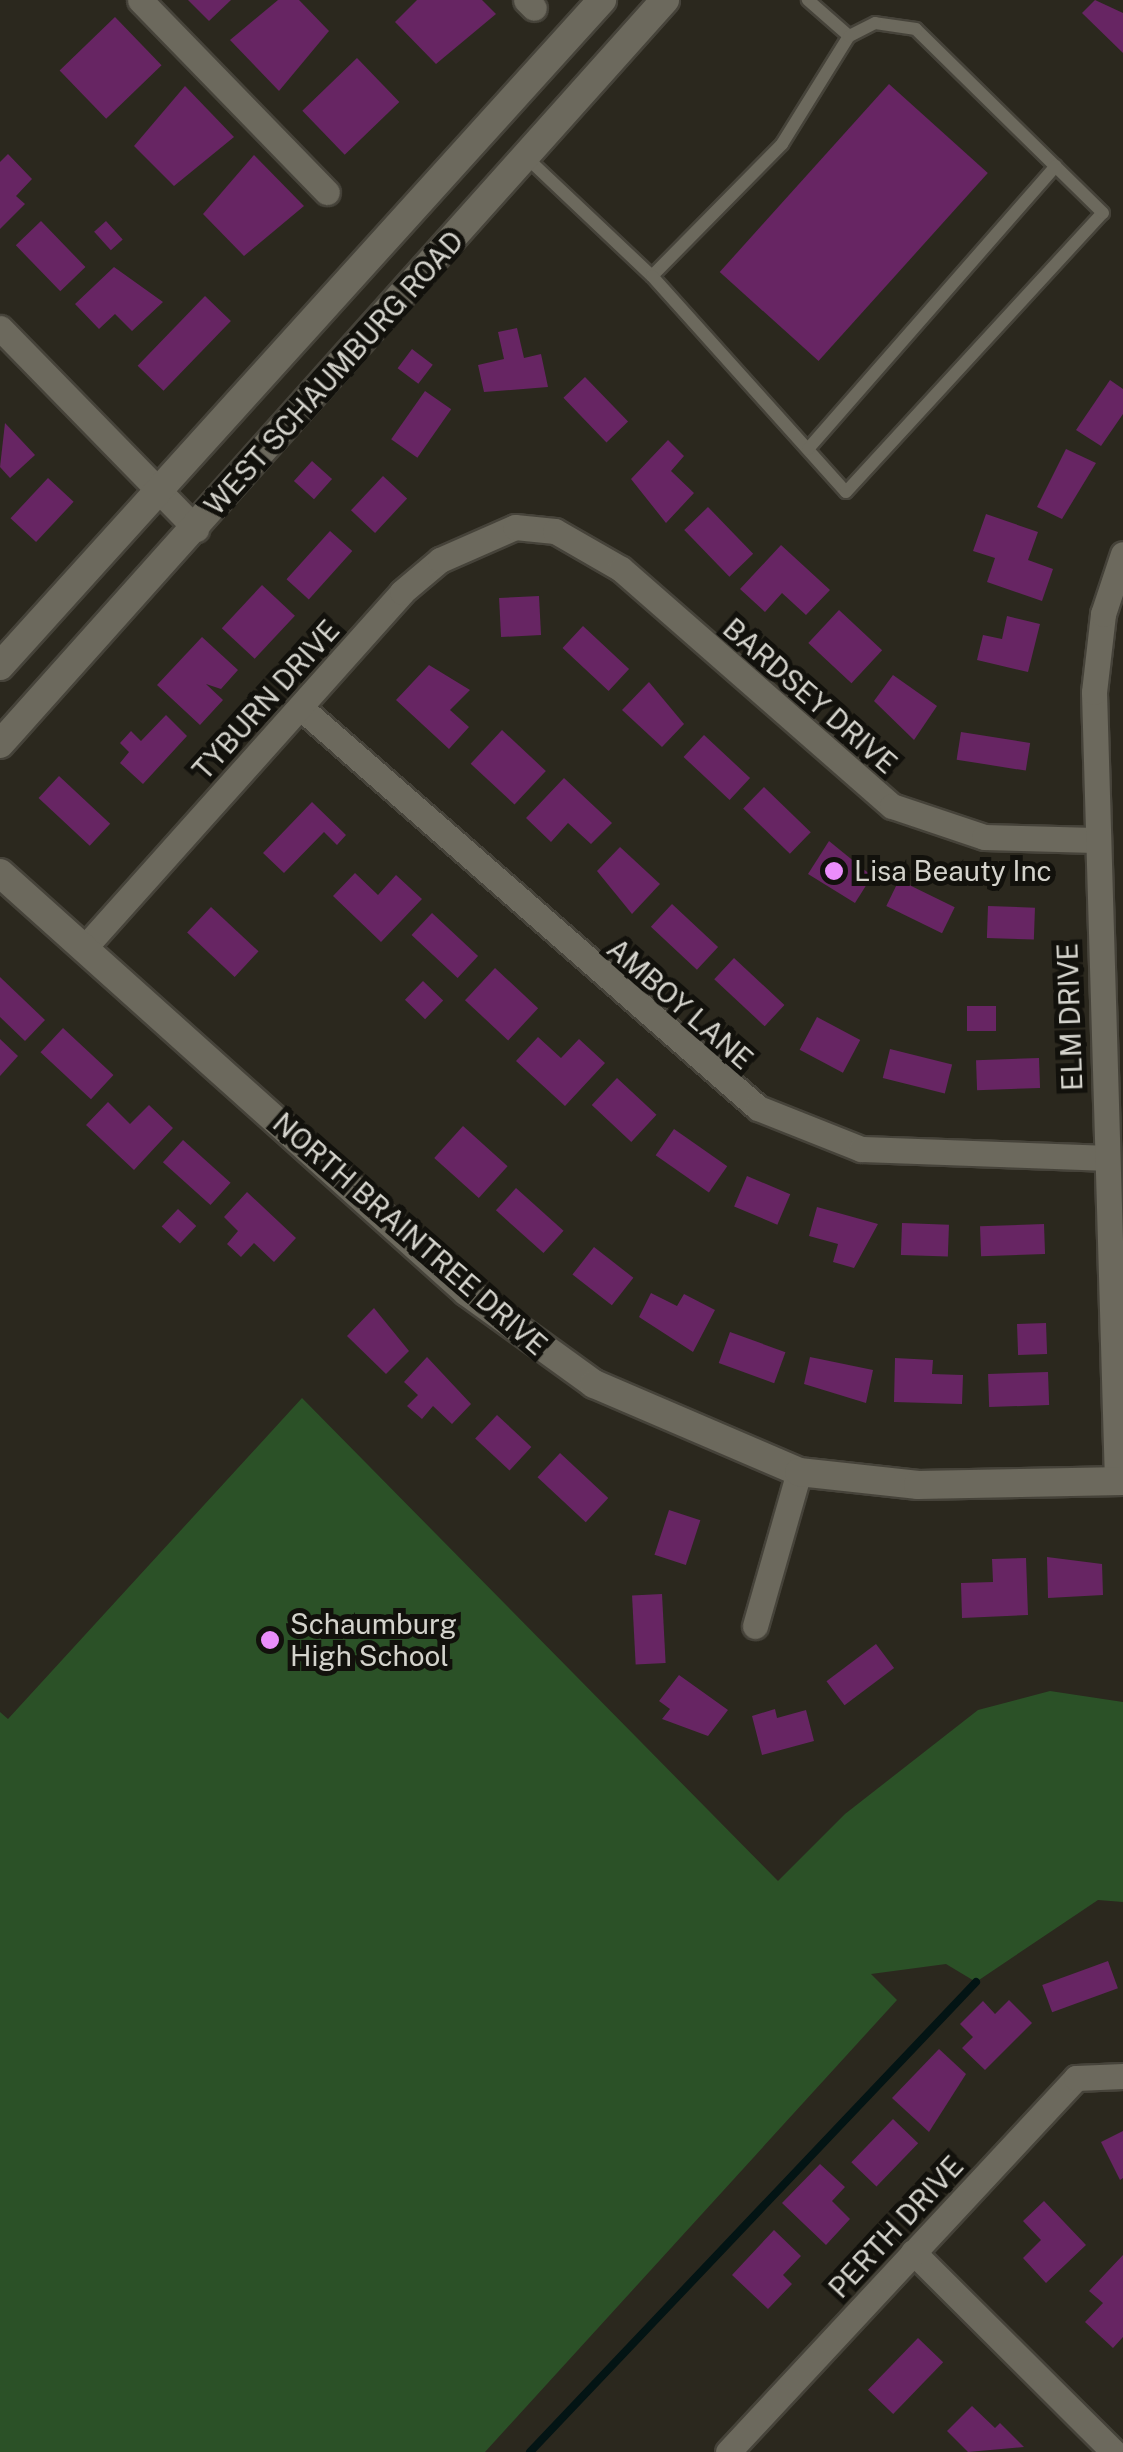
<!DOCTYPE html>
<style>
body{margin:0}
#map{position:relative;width:1123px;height:2452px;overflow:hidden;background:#2b281e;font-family:"Public Sans",sans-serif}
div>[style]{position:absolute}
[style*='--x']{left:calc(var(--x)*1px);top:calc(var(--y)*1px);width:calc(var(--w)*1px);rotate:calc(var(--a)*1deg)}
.green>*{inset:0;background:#2b5127}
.stream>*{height:8px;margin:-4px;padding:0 4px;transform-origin:4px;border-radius:4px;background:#031414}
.building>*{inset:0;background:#672563;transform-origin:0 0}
.roads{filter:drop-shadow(2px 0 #46433a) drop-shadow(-2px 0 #46433a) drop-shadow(0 2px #46433a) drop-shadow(0 -2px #46433a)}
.service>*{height:12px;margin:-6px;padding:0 6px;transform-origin:6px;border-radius:6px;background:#6c695d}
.minor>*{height:25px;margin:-12.5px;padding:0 12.5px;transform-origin:12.5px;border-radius:12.5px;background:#6c695d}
.tertiary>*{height:28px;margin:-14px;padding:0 14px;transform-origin:14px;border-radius:14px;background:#6c695d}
.secondary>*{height:28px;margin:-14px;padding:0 14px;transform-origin:14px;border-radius:14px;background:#6c695d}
.dots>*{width:28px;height:28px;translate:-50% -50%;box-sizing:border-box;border:5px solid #12110c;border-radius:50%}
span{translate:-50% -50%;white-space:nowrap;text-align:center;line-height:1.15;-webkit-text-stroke:10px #12110c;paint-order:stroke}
.street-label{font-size:28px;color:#d4d3cc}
.poi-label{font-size:28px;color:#d4d3cc}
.left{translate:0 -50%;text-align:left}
</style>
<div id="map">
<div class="green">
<div style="clip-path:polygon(302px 1398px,778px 1881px,845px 1814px,978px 1710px,1050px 1691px,1123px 1702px,1123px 1902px,1098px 1900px,976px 1982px,946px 1964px,871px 1974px,897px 2000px,485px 2452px,0 2452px,0 1712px,8px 1719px)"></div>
</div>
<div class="stream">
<div style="--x:530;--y:2452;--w:648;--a:-46.5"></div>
</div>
<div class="building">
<div style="clip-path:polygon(188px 0,231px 0,209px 21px)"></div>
<div style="clip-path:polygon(278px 0,299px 0,329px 31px,279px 91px,230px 40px)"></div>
<div style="clip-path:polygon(417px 0,482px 0,496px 14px,436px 64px,395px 22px)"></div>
<div style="clip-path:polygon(1095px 0,1123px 13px,1123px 53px,1082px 13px)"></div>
<div style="left:115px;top:17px;width:67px;height:77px;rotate:46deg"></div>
<div style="left:357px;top:58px;width:61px;height:76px;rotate:46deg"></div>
<div style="left:889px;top:84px;width:133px;height:253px;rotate:42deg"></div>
<div style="clip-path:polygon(185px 86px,234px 137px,174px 186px,134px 146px)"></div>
<div style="clip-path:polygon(8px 154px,32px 179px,16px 196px,25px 204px,0 229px,0 162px)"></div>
<div style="clip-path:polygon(254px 155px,304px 206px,244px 256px,203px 214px)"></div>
<div style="left:41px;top:221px;width:64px;height:35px;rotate:46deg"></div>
<div style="left:106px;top:221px;width:25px;height:16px;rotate:48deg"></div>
<div style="clip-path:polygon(114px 267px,163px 302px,132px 331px,115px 314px,99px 329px,75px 304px)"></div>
<div style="left:205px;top:296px;width:36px;height:97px;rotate:44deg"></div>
<div style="clip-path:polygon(517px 328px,524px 358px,541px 354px,548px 387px,484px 392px,478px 365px,504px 359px,498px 332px)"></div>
<div style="left:412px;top:349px;width:26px;height:24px;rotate:37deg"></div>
<div style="left:585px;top:377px;width:62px;height:30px;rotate:46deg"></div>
<div style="clip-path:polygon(1110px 380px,1123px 389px,1123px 414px,1101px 446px,1076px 430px)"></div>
<div style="left:425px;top:391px;width:32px;height:59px;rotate:35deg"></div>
<div style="clip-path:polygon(5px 423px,35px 455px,10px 478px,0 467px)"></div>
<div style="clip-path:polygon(668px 440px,684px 456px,671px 471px,694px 493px,666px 523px,631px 479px)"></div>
<div style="clip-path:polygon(1066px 449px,1096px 463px,1062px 519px,1037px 507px)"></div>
<div style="left:312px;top:461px;width:27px;height:27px;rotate:42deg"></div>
<div style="left:383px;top:476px;width:33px;height:47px;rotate:43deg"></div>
<div style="left:48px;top:478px;width:35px;height:55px;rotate:43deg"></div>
<div style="left:708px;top:507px;width:65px;height:33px;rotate:46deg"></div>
<div style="clip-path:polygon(986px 514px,1038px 532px,1028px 560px,1053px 569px,1042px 601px,987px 582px,995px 558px,973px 551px)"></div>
<div style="left:330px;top:531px;width:30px;height:65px;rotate:42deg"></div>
<div style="clip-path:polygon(781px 545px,830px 590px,806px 615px,782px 593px,765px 612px,740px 589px)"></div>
<div style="left:262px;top:585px;width:45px;height:59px;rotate:43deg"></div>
<div style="left:539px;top:596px;width:39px;height:40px;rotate:87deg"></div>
<div style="left:839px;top:610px;width:59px;height:45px;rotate:43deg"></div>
<div style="clip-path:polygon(1007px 616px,1040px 624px,1028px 672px,977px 660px,983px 635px,1002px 639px)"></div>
<div style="left:583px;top:626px;width:63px;height:30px;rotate:43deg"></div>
<div style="clip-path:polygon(202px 637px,238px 670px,221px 689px,206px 684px,223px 700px,200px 725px,157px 685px)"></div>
<div style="clip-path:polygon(429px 665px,470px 690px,450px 710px,469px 727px,449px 749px,396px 700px)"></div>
<div style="clip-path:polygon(893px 675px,937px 706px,914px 740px,874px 701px)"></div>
<div style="clip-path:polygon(649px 682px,684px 724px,662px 747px,622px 710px)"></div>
<div style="clip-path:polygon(166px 715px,187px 736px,143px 784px,120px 763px,129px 752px,120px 743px,131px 731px,141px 741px)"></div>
<div style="left:502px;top:730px;width:60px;height:46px;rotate:43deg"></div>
<div style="left:961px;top:732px;width:70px;height:28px;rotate:9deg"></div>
<div style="left:704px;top:735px;width:63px;height:30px;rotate:43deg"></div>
<div style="left:59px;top:776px;width:70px;height:30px;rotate:43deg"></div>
<div style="clip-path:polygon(564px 778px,612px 823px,591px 844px,568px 823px,551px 842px,526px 818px)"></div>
<div style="left:764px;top:787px;width:65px;height:30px;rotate:44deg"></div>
<div style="clip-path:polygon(312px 802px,346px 835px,337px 845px,324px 832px,284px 873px,263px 853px)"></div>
<div style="clip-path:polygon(829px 841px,872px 876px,855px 903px,808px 874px)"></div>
<div style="clip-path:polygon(620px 847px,660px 884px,632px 914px,597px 871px)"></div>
<div style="clip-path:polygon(355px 873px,378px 895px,396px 875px,422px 899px,381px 942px,333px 896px)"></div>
<div style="left:899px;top:880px;width:62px;height:29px;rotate:26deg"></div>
<div style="left:672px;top:904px;width:63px;height:31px;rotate:43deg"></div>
<div style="left:988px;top:906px;width:47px;height:32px;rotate:2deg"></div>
<div style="left:211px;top:907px;width:65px;height:35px;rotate:43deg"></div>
<div style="left:432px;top:913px;width:63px;height:30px;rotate:43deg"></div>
<div style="left:734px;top:958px;width:69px;height:29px;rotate:43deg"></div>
<div style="left:495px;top:968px;width:59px;height:44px;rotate:43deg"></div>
<div style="clip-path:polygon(0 977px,45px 1020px,25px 1041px,0 1017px)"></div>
<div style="left:423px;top:981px;width:28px;height:26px;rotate:44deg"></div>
<div style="left:996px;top:1006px;width:25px;height:29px;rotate:90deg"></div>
<div style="left:817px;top:1017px;width:49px;height:37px;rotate:28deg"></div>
<div style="left:63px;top:1028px;width:69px;height:33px;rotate:43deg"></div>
<div style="clip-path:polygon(538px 1037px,561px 1058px,579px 1039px,605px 1063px,565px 1106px,516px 1061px)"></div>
<div style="clip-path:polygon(0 1039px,18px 1056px,0 1076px)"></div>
<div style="left:890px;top:1049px;width:64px;height:30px;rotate:14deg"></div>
<div style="left:1039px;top:1058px;width:30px;height:63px;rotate:88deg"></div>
<div style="left:617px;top:1078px;width:54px;height:37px;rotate:43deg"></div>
<div style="clip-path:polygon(108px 1102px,130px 1124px,149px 1105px,173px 1128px,134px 1170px,86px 1125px)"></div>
<div style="left:463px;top:1126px;width:60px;height:43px;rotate:42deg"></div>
<div style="left:674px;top:1129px;width:65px;height:32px;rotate:35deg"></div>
<div style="left:183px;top:1140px;width:64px;height:30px;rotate:42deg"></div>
<div style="left:747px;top:1176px;width:47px;height:33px;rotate:23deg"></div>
<div style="left:516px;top:1188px;width:64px;height:30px;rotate:42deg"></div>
<div style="clip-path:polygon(247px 1192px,296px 1238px,274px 1262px,254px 1243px,241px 1257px,227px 1244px,238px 1231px,224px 1217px)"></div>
<div style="clip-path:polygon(817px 1207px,878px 1224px,854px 1268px,833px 1262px,838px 1244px,809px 1236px)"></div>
<div style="left:178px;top:1209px;width:25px;height:24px;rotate:43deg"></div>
<div style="left:902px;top:1223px;width:47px;height:32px;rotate:2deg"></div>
<div style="left:1044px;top:1224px;width:30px;height:64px;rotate:88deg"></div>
<div style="left:594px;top:1247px;width:50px;height:35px;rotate:38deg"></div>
<div style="clip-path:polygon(651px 1293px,677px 1306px,684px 1294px,715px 1310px,693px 1352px,639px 1317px)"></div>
<div style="clip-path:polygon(374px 1308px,409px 1351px,386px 1374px,347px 1336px)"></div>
<div style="left:1046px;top:1323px;width:31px;height:29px;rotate:88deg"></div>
<div style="left:730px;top:1332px;width:59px;height:33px;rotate:20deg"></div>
<div style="clip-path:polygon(427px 1357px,471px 1404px,452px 1424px,433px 1406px,422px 1419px,407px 1406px,418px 1395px,404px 1382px)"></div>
<div style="clip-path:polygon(810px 1357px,873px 1370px,866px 1403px,804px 1384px)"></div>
<div style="clip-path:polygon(895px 1358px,933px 1360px,932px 1374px,963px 1375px,962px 1404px,894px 1402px)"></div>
<div style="left:1048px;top:1372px;width:33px;height:60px;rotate:88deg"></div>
<div style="left:497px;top:1415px;width:47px;height:32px;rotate:43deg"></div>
<div style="left:560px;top:1453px;width:66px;height:33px;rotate:43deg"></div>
<div style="left:669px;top:1510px;width:33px;height:47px;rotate:18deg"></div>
<div style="clip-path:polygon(1047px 1557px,1102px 1564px,1103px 1595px,1048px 1598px)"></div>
<div style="clip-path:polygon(1026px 1558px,1028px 1615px,962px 1618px,961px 1583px,993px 1582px,992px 1559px)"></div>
<div style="left:662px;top:1594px;width:69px;height:30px;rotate:87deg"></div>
<div style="left:876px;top:1644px;width:30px;height:62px;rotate:53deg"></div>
<div style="clip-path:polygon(679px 1675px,728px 1710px,708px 1736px,662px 1719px,670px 1709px,659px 1701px)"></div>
<div style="clip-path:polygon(775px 1709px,777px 1718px,806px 1710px,814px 1741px,762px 1755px,752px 1716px)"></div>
<div style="left:1108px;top:1961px;width:29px;height:70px;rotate:70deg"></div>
<div style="clip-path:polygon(1009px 2000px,1032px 2023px,985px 2070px,962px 2048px,973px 2037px,960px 2024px,983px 2001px,995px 2014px)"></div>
<div style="clip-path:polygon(939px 2049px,966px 2074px,929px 2132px,892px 2098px)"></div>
<div style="left:893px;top:2119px;width:35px;height:60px;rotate:44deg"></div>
<div style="clip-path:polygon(1123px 2131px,1123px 2178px,1120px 2180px,1101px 2142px)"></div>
<div style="clip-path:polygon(820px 2164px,845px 2187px,832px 2201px,850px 2219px,826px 2245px,782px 2203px)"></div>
<div style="clip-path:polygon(1044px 2201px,1086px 2245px,1046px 2283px,1023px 2258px,1041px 2240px,1023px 2221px)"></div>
<div style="clip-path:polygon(774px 2230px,801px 2256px,783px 2275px,792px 2284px,768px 2309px,732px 2275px)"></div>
<div style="clip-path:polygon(1123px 2255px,1123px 2337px,1113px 2348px,1085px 2322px,1103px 2303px,1089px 2291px)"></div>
<div style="left:918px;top:2338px;width:35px;height:72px;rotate:44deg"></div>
<div style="clip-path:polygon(972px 2406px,995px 2428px,1000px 2423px,1024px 2447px,968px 2452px,947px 2431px)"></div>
</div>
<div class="roads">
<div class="service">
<div style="--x:526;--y:157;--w:173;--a:43.4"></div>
<div style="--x:652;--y:276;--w:185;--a:-45.4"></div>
<div style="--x:782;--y:144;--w:127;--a:-58.2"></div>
<div style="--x:849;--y:36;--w:55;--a:-138.7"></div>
<div style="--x:652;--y:276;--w:290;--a:48.1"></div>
<div style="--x:846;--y:492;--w:379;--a:-47.4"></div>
<div style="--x:1103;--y:213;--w:262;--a:-135.5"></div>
<div style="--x:916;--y:29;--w:41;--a:-171.7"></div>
<div style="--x:875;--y:23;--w:29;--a:153"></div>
<div style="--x:808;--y:449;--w:376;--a:-48.8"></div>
</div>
<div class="minor">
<div style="--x:140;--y:0;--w:268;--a:45.8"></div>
<div style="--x:526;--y:0;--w:11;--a:45"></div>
<div style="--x:0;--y:328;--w:281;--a:45.7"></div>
<div style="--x:300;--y:707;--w:609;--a:41.2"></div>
<div style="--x:758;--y:1108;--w:111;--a:21.7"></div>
<div style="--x:861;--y:1149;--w:243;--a:2.1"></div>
<div style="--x:85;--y:947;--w:476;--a:-48.2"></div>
<div style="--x:402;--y:592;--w:50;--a:-40.1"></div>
<div style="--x:440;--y:560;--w:82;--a:-23.7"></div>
<div style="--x:515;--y:527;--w:40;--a:5.7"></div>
<div style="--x:555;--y:531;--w:76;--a:29.9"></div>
<div style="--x:621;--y:569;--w:360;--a:41.2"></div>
<div style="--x:892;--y:806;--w:97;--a:18.6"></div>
<div style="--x:984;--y:837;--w:111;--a:1.5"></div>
<div style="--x:1117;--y:1481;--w:789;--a:-91.67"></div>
<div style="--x:1094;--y:692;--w:79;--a:-83.4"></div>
<div style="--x:1103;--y:614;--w:63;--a:-71.6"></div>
<div style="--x:755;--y:1626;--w:160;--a:-74.1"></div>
<div style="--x:913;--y:2252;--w:284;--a:44.9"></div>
<div style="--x:728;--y:2452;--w:511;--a:-47.06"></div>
<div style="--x:1076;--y:2078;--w:47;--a:-2.4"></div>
</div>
<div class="tertiary">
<div style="--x:0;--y:873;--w:627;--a:41.9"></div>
<div style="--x:467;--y:1292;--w:157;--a:35.9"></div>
<div style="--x:594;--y:1384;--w:223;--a:23.2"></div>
<div style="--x:799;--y:1472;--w:120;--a:6.2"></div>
<div style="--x:918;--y:1485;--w:205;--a:-1.1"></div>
</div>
<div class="secondary">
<div style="--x:0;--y:666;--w:898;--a:-47.89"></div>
<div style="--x:0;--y:744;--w:998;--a:-48.21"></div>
</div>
</div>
<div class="dots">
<div style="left:834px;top:871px;background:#eb8dfb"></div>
<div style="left:270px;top:1640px;background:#eb8dfb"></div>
</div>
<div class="street-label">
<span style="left:334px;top:373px;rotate:-48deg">WEST SCHAUMBURG ROAD</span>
<span style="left:810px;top:696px;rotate:41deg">BARDSEY DRIVE</span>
<span style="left:266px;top:700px;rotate:-48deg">TYBURN DRIVE</span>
<span style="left:680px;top:1004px;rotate:41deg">AMBOY LANE</span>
<span style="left:1070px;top:1017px;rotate:-92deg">ELM DRIVE</span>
<span style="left:410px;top:1234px;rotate:41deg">NORTH BRAINTREE DRIVE</span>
<span style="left:896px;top:2227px;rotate:-47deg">PERTH DRIVE</span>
</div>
<div class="poi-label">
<span class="left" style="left:854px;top:871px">Lisa Beauty Inc</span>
<span class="left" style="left:290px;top:1640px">Schaumburg<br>High School</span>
</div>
</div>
